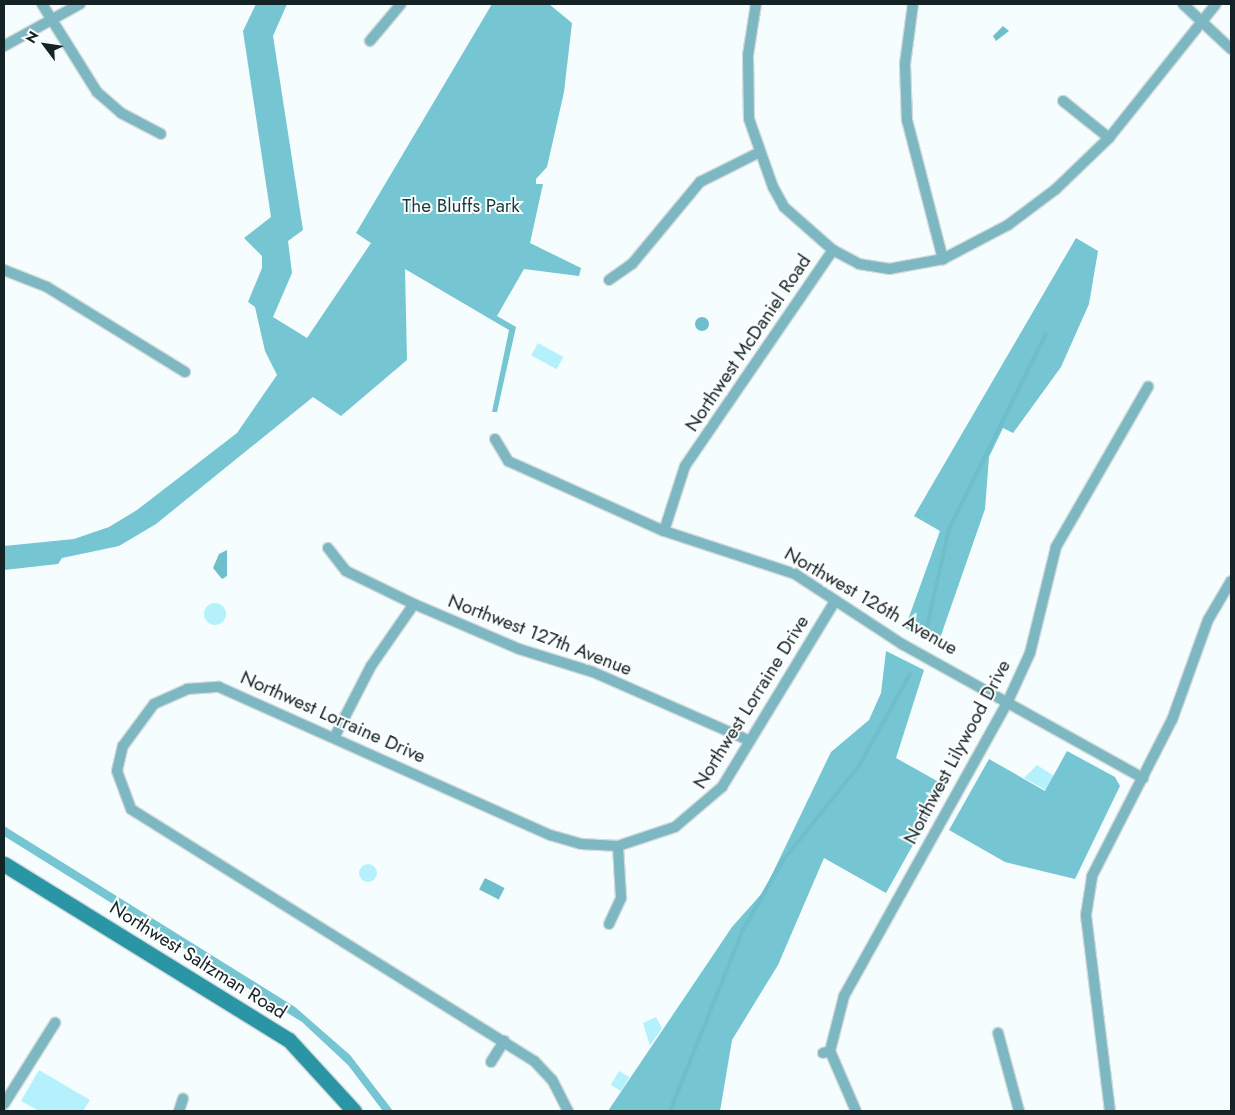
<!DOCTYPE html>
<style>
body{margin:0}
#map{position:relative;width:1235px;height:1115px;overflow:hidden;background:#f5fdfe;font-family:Jost,sans-serif}
div>[style]{position:absolute}
[style*='--x']{left:calc(var(--x)*1px);top:calc(var(--y)*1px);width:calc(var(--w)*1px);rotate:calc(var(--a)*1deg)}
.green>*{inset:0;background:#b5f1fc;transform-origin:0 0}
.round{border-radius:50%}
.forest>*{inset:0;background:#75c5d2}
.water>*{inset:0;background:#6ebecb;transform-origin:0 0}
.stream>*{height:4px;margin:-2px;padding:0 2px;transform-origin:2px;border-radius:2px;background:#6ebecb}
.roads{filter:drop-shadow(1px 0 #d1dadb) drop-shadow(-1px 0 #d1dadb) drop-shadow(0 1px #d1dadb) drop-shadow(0 -1px #d1dadb)}
.minor>*{height:10px;margin:-5px;padding:0 5px;transform-origin:5px;border-radius:5px;background:#7cb7c2}
.secondary>*{height:15px;margin:-7.5px;padding:0 7.5px;transform-origin:7.5px;border-radius:7.5px;background:#2a95a5}
span{translate:-50% -50%;white-space:nowrap;text-align:center;line-height:1.15;-webkit-text-stroke:4px #fff;paint-order:stroke}
.park-label{font-size:19px;color:#143b41}
.street-label{font-size:19px;color:#142326}
.frame{position:absolute;inset:0;border:5px solid #142326;pointer-events:none}
.north{position:absolute;left:20px;top:20px;width:50px;height:50px;-webkit-text-stroke:4px #fff;paint-order:stroke;rotate:301deg;font-size:14px;font-weight:700;line-height:20px;text-align:center;color:#142326}
.north::after{content:'';display:block;margin:auto;width:18px;height:22px;background:#142326;clip-path:polygon(50% 0,100% 100%,50% 72%,0 100%)}
</style>
<div id="map">
<div class="green">
<div style="left:538px;top:343px;width:29px;height:14px;rotate:29deg"></div>
<div class="round" style="left:204px;top:603px;width:22px;height:22px"></div>
<div style="clip-path:polygon(1037px 765px,1057px 778px,1049px 792px,1024px 778px)"></div>
<div class="round" style="left:359px;top:864px;width:18px;height:18px"></div>
<div style="clip-path:polygon(656px 1017px,662px 1028px,650px 1046px,643px 1023px)"></div>
<div style="clip-path:polygon(39px 1070px,90px 1100px,83px 1111px,39px 1111px,21px 1101px)"></div>
<div style="left:619px;top:1071px;width:12px;height:16px;rotate:31deg"></div>
</div>
<div class="forest">
<div style="clip-path:polygon(256px 4px,287px 4px,273px 36px,303px 230px,288px 241px,292px 273px,273px 317px,307px 338px,371px 243px,356px 233px,492px 4px,549px 4px,572px 23px,564px 92px,547px 167px,536px 179px,536px 184px,543px 184px,530px 243px,581px 268px,579px 276px,524px 269px,497px 316px,516px 327px,497px 412px,492px 412px,509px 330px,405px 269px,407px 360px,341px 416px,313px 397px,156px 524px,119px 546px,62px 558px,58px 564px,4px 570px,4px 546px,74px 539px,109px 527px,137px 510px,237px 433px,277px 375px,265px 351px,255px 307px,248px 302px,262px 268px,262px 256px,244px 238px,271px 217px,243px 31px)"></div>
<div style="clip-path:polygon(1076px 238px,1098px 251px,1089px 304px,1061px 367px,1013px 433px,1003px 428px,989px 457px,985px 509px,938px 644px,905px 628px,940px 531px,914px 516px)"></div>
<div style="clip-path:polygon(886px 651px,924px 670px,896px 758px,946px 786px,886px 893px,824px 858px,778px 965px,732px 1040px,720px 1111px,608px 1111px,732px 927px,764px 891px,831px 752px,869px 720px,881px 693px)"></div>
<div style="clip-path:polygon(1067px 751px,1115px 777px,1120px 786px,1075px 879px,1005px 862px,949px 830px,989px 759px,1045px 791px)"></div>
<div style="clip-path:polygon(4px 826px,295px 1007px,350px 1055px,393px 1111px,383px 1111px,348px 1065px,302px 1022px,4px 836px)"></div>
</div>
<div class="water">
<div style="clip-path:polygon(1003px 26px,1009px 31px,996px 41px,993px 36px)"></div>
<div class="round" style="left:695px;top:317px;width:14px;height:14px"></div>
<div style="clip-path:polygon(227px 550px,227px 576px,222px 579px,213px 568px,219px 554px)"></div>
<div style="left:485px;top:878px;width:22px;height:13px;rotate:27deg"></div>
</div>
<div class="stream">
<div style="--x:925;--y:636;--w:110;--a:-77.4"></div>
<div style="--x:949;--y:529;--w:218;--a:-63.6"></div>
<div style="--x:670;--y:1111;--w:193;--a:-68.1"></div>
<div style="--x:742;--y:932;--w:79;--a:-60.5"></div>
<div style="--x:781;--y:863;--w:124;--a:-51.2"></div>
<div style="--x:859;--y:766;--w:105;--a:-61"></div>
</div>
<div class="roads">
<div class="minor">
<div style="--x:42;--y:4;--w:104;--a:58"></div>
<div style="--x:97;--y:92;--w:32;--a:41"></div>
<div style="--x:121;--y:113;--w:45;--a:27.7"></div>
<div style="--x:756;--y:4;--w:52;--a:98.9"></div>
<div style="--x:748;--y:55;--w:64;--a:89.1"></div>
<div style="--x:749;--y:119;--w:72;--a:70.6"></div>
<div style="--x:773;--y:187;--w:23;--a:61"></div>
<div style="--x:784;--y:207;--w:65;--a:41.3"></div>
<div style="--x:833;--y:250;--w:30;--a:28"></div>
<div style="--x:859;--y:264;--w:30;--a:9"></div>
<div style="--x:889;--y:269;--w:55;--a:-10.5"></div>
<div style="--x:943;--y:259;--w:73;--a:-27.6"></div>
<div style="--x:1008;--y:225;--w:60;--a:-36.9"></div>
<div style="--x:1056;--y:189;--w:74;--a:-43.9"></div>
<div style="--x:1109;--y:138;--w:171;--a:-51.4"></div>
<div style="--x:913;--y:4;--w:61;--a:97.6"></div>
<div style="--x:905;--y:64;--w:56;--a:88"></div>
<div style="--x:907;--y:120;--w:144;--a:75.5"></div>
<div style="--x:1183;--y:4;--w:66;--a:43.2"></div>
<div style="--x:370;--y:41;--w:48;--a:-50"></div>
<div style="--x:4;--y:46;--w:87;--a:-28.9"></div>
<div style="--x:1063;--y:101;--w:59;--a:38.8"></div>
<div style="--x:4;--y:270;--w:46;--a:21.6"></div>
<div style="--x:47;--y:287;--w:162;--a:31.6"></div>
<div style="--x:609;--y:280;--w:28;--a:-35"></div>
<div style="--x:632;--y:264;--w:107;--a:-50.3"></div>
<div style="--x:700;--y:182;--w:65;--a:-26.6"></div>
<div style="--x:495;--y:439;--w:26;--a:59"></div>
<div style="--x:508;--y:461;--w:171;--a:24.2"></div>
<div style="--x:664;--y:531;--w:138;--a:18.2"></div>
<div style="--x:795;--y:574;--w:128;--a:33.2"></div>
<div style="--x:902;--y:644;--w:276;--a:29.1"></div>
<div style="--x:664;--y:531;--w:68;--a:-72.1"></div>
<div style="--x:685;--y:466;--w:262;--a:-55.6"></div>
<div style="--x:328;--y:548;--w:29;--a:52"></div>
<div style="--x:346;--y:571;--w:76;--a:25.9"></div>
<div style="--x:414;--y:604;--w:114;--a:23.2"></div>
<div style="--x:519;--y:649;--w:77;--a:17.3"></div>
<div style="--x:593;--y:672;--w:171;--a:23.7"></div>
<div style="--x:335;--y:736;--w:79;--a:-62.8"></div>
<div style="--x:371;--y:666;--w:75;--a:-55.3"></div>
<div style="--x:609;--y:924;--w:29;--a:-65"></div>
<div style="--x:621;--y:898;--w:52;--a:-93.3"></div>
<div style="--x:998;--y:1033;--w:81;--a:74.9"></div>
<div style="--x:830;--y:1051;--w:57;--a:-75.7"></div>
<div style="--x:844;--y:996;--w:338;--a:-60.9"></div>
<div style="--x:1008;--y:701;--w:53;--a:-65.4"></div>
<div style="--x:1030;--y:653;--w:109;--a:-76.2"></div>
<div style="--x:1056;--y:547;--w:185;--a:-60.1"></div>
<div style="--x:823;--y:1053;--w:7;--a:-16"></div>
<div style="--x:830;--y:1051;--w:65;--a:66.6"></div>
<div style="--x:491;--y:1062;--w:25;--a:-58"></div>
<div style="--x:4;--y:1104;--w:96;--a:-57.8"></div>
<div style="--x:179;--y:1111;--w:13;--a:-72"></div>
<div style="--x:568;--y:1111;--w:35;--a:-117"></div>
<div style="--x:552;--y:1080;--w:26;--a:-133"></div>
<div style="--x:534;--y:1061;--w:475;--a:-148"></div>
<div style="--x:131;--y:809;--w:40;--a:-110.2"></div>
<div style="--x:117;--y:771;--w:26;--a:-77"></div>
<div style="--x:123;--y:746;--w:52;--a:-53.6"></div>
<div style="--x:154;--y:704;--w:36;--a:-24"></div>
<div style="--x:187;--y:689;--w:32;--a:-4"></div>
<div style="--x:219;--y:687;--w:363;--a:24.1"></div>
<div style="--x:550;--y:835;--w:32;--a:16"></div>
<div style="--x:581;--y:844;--w:37;--a:3"></div>
<div style="--x:618;--y:846;--w:60;--a:-18.4"></div>
<div style="--x:675;--y:827;--w:62;--a:-40.4"></div>
<div style="--x:722;--y:787;--w:218;--a:-58.7"></div>
<div style="--x:1110;--y:1111;--w:197;--a:-97"></div>
<div style="--x:1086;--y:915;--w:39;--a:-81"></div>
<div style="--x:1092;--y:876;--w:175;--a:-62.9"></div>
<div style="--x:1172;--y:720;--w:106;--a:-70.2"></div>
<div style="--x:1208;--y:620;--w:45;--a:-59.5"></div>
</div>
<div class="secondary">
<div style="--x:4;--y:864;--w:335;--a:31.7"></div>
<div style="--x:289;--y:1040;--w:96;--a:47.5"></div>
</div>
</div>
<div class="park-label">
<span style="left:461px;top:206px">The Bluffs Park</span>
</div>
<div class="street-label">
<span style="left:748px;top:343px;rotate:-56deg">Northwest McDaniel Road</span>
<span style="left:871px;top:601px;rotate:30deg">Northwest 126th Avenue</span>
<span style="left:540px;top:635px;rotate:21deg">Northwest 127th Avenue</span>
<span style="left:751px;top:702px;rotate:-58deg">Northwest Lorraine Drive</span>
<span style="left:333px;top:717px;rotate:24deg">Northwest Lorraine Drive</span>
<span style="left:957px;top:752px;rotate:-62deg">Northwest Lilywood Drive</span>
<span style="left:198px;top:960px;rotate:32deg">Northwest Saltzman Road</span>
</div>
<div class="frame"></div>
<div class="north">N</div>
</div>
